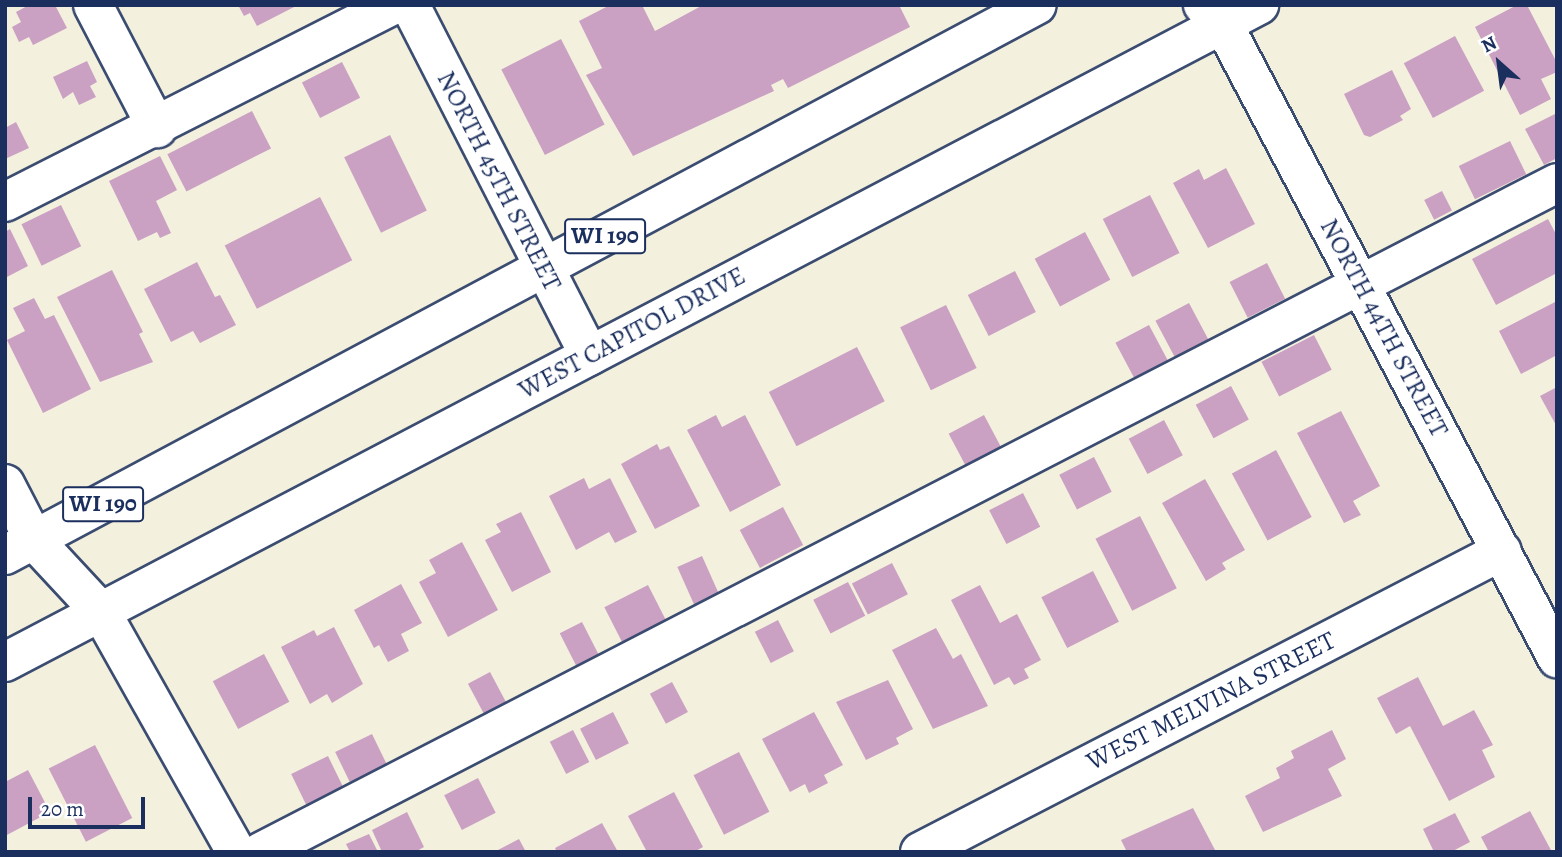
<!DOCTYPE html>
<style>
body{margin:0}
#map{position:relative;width:1562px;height:857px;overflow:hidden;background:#f3f0de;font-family:Alegreya,serif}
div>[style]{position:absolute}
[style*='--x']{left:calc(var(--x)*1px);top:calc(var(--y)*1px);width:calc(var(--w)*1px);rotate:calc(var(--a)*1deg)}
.building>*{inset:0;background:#cba1c3;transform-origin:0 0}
.roads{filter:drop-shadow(2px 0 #3b4c71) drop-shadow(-2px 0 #3b4c71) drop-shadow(0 2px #3b4c71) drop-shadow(0 -2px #3b4c71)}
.minor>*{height:38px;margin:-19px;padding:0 19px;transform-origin:19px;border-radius:19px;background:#fff}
.major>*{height:38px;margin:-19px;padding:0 19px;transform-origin:19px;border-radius:19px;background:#fff}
span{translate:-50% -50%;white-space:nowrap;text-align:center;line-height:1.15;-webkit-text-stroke:5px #fff;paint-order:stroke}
.shield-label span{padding:2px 5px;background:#fff;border:2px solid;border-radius:5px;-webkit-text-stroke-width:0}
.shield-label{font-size:24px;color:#1b2f5e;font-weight:700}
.street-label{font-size:26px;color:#1b2f5e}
.frame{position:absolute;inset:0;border:7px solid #1b2f5e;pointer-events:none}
.north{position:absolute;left:1464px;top:28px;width:70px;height:70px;-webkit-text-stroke:5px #fff;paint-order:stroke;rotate:332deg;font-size:19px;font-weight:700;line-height:28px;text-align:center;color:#1b2f5e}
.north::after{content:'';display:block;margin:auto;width:24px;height:32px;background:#1b2f5e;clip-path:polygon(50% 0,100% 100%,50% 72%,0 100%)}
.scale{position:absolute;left:28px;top:797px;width:117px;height:32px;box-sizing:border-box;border:4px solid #1b2f5e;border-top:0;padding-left:9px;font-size:21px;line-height:24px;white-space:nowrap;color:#1b2f5e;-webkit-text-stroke:5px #fff;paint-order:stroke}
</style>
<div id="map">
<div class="building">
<div style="clip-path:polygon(29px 5px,55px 5px,67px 28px,33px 45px,29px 37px,19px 42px,12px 27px,21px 22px,16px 12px)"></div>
<div style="clip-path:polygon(238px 5px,298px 5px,257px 26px,250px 13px,244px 16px)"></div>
<div style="clip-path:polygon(610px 5px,642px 5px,655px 31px,703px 5px,899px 5px,910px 27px,788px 88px,783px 79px,771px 85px,774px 91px,633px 156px,586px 75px,602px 68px,579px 21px)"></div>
<div style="clip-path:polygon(1517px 5px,1527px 5px,1557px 63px,1557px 72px,1541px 79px,1551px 99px,1520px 115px,1475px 27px)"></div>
<div style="left:1455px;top:36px;width:62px;height:58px;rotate:62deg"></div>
<div style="left:561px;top:39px;width:96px;height:67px;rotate:63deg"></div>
<div style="clip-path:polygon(87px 61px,97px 82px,90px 86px,96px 97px,79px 105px,73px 92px,63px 99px,53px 77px)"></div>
<div style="left:342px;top:62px;width:40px;height:45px;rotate:63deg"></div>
<div style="clip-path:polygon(1392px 70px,1411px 109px,1400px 116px,1403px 120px,1370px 137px,1364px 135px,1344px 94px)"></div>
<div style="left:252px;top:111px;width:42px;height:95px;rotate:63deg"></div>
<div style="clip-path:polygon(1557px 113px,1557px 158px,1544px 165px,1525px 129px)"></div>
<div style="clip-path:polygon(16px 122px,29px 148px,5px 159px,5px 128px)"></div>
<div style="left:390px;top:135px;width:84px;height:51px;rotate:64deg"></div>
<div style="left:1510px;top:141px;width:37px;height:57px;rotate:64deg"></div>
<div style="clip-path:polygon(160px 156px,177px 190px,156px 201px,171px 233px,160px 238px,157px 232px,138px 241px,109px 181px)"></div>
<div style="clip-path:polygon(1226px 168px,1255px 224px,1208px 248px,1173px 183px,1199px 169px,1204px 180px)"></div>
<div style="left:1442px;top:191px;width:22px;height:20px;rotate:63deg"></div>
<div style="left:1150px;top:195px;width:65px;height:53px;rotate:63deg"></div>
<div style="left:320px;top:197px;width:71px;height:107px;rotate:63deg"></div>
<div style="left:61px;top:205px;width:46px;height:44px;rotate:64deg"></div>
<div style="clip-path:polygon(1548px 219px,1557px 236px,1557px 273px,1496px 305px,1472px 259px)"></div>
<div style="clip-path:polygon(10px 229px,28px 266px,5px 278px,5px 232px)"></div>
<div style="left:1085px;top:232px;width:54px;height:57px;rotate:62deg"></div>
<div style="clip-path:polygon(197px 262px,215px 297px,220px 295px,236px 325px,200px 343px,193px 331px,171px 342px,144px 289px)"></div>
<div style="left:1267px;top:263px;width:40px;height:42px;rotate:63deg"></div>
<div style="clip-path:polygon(112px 270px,143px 332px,139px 334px,153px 362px,100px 382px,57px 297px)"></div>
<div style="left:1015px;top:271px;width:46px;height:53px;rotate:63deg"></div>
<div style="clip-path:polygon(34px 298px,45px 319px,54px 315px,91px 389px,43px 413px,7px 340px,25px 331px,13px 308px)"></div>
<div style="clip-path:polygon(1557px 301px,1557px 355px,1521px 374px,1499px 331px)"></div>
<div style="left:1189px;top:303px;width:41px;height:38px;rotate:62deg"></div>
<div style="left:946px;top:305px;width:70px;height:51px;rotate:64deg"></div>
<div style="left:1149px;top:325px;width:41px;height:38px;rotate:62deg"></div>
<div style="left:1314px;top:335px;width:39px;height:59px;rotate:63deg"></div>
<div style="left:857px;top:347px;width:61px;height:99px;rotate:63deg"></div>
<div style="left:1231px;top:386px;width:38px;height:40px;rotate:62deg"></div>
<div style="clip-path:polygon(1557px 387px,1557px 427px,1540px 396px)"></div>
<div style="clip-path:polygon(1341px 411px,1380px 486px,1353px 501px,1361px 515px,1344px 523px,1297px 433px)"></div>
<div style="clip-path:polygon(716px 415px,722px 427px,745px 415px,781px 485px,730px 512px,687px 430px)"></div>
<div style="left:984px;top:415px;width:41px;height:40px;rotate:62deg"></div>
<div style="left:1164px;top:420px;width:40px;height:40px;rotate:62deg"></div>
<div style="clip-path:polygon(657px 444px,660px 450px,669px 446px,700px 506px,655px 529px,621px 464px)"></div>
<div style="left:1276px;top:450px;width:76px;height:50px;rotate:62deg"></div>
<div style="left:1094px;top:457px;width:39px;height:39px;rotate:63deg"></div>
<div style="clip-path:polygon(584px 478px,589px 489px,610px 478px,637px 532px,615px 543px,609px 532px,576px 550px,549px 496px)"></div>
<div style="clip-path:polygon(1205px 479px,1245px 550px,1222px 563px,1226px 569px,1206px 581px,1162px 503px)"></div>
<div style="left:1023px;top:493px;width:38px;height:38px;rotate:63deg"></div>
<div style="left:783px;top:507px;width:43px;height:49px;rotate:62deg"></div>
<div style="clip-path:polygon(521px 512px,551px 572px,512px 592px,485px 540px,501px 532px,496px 524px)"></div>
<div style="left:1140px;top:516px;width:81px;height:50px;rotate:63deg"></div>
<div style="clip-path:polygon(462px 542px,498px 610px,448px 637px,419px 582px,436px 573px,429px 560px)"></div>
<div style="left:702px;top:556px;width:42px;height:27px;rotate:66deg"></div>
<div style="left:892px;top:563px;width:35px;height:45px;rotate:63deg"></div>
<div style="left:1093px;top:571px;width:57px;height:58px;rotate:63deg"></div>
<div style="left:848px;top:582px;width:38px;height:39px;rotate:63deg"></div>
<div style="clip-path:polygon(401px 584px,422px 623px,401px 634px,409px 651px,388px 662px,379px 645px,374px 648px,354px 610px)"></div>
<div style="left:648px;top:585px;width:39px;height:49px;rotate:63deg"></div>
<div style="clip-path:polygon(980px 585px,1000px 623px,1017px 614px,1041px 660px,1024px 669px,1029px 678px,1014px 685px,1009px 677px,994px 685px,951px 600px)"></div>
<div style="left:778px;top:620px;width:35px;height:26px;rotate:63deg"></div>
<div style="left:582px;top:622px;width:38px;height:25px;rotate:63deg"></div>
<div style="clip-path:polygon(334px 627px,363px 684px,332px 703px,327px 694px,310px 704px,281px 647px,314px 630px,317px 636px)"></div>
<div style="clip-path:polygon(936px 628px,953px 659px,961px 654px,988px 706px,933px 729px,892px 650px)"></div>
<div style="left:264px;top:654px;width:54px;height:58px;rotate:62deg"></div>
<div style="left:490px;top:672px;width:36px;height:25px;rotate:62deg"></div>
<div style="clip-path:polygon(1418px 677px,1443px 726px,1474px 710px,1493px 745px,1482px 750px,1495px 777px,1449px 801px,1410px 726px,1396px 734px,1377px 698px)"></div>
<div style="clip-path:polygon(888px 680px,913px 729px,896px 738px,899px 744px,866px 760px,836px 702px)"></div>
<div style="left:672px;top:682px;width:34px;height:25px;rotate:62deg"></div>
<div style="left:613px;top:712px;width:35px;height:37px;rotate:63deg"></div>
<div style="clip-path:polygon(814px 712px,843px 765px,824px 775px,828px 783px,809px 793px,805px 784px,790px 792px,762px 739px)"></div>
<div style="left:573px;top:730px;width:36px;height:26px;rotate:63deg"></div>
<div style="clip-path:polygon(1332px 730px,1346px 759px,1328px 769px,1342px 796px,1263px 832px,1245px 796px,1280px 778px,1276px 768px,1294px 758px,1291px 751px)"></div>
<div style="left:372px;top:734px;width:37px;height:41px;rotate:64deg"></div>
<div style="left:95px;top:745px;width:82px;height:52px;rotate:63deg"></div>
<div style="left:739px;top:752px;width:67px;height:51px;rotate:63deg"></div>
<div style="left:328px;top:756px;width:37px;height:41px;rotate:64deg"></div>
<div style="clip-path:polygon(28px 770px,50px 812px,5px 836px,5px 782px)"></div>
<div style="left:478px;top:778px;width:39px;height:38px;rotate:63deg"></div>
<div style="clip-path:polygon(674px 792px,703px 847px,694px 852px,647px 852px,628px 816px)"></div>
<div style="clip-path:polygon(1193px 808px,1215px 850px,1127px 852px,1121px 840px)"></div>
<div style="clip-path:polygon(1530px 811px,1552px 852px,1489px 852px,1481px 837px)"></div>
<div style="clip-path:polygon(407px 812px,424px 847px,415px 852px,382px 852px,372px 830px)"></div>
<div style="clip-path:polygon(1455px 813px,1470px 842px,1451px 852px,1434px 852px,1423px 829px)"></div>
<div style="clip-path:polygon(602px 823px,618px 852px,557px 852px,555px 848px)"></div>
<div style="clip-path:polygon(369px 834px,378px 852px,350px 852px,346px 844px)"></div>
<div style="clip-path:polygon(519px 839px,526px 852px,494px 852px)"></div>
</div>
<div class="roads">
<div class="minor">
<div style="--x:93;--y:5;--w:139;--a:62.5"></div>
<div style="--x:410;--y:5;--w:394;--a:62.9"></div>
<div style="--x:1203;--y:5;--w:28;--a:44"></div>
<div style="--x:1223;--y:24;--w:717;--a:62.22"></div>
<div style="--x:5;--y:202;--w:436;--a:-26.9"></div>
<div style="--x:5;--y:484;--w:63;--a:62.6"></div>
<div style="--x:34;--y:540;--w:98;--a:47.1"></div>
<div style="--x:101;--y:612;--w:275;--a:60.6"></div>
<div style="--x:261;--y:852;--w:1458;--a:-27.3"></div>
<div style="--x:920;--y:852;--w:655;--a:-27.35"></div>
</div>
<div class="major">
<div style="--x:5;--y:555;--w:1169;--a:-28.06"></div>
<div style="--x:5;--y:662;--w:1416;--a:-27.65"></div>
</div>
</div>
<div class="shield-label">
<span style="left:605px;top:236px">WI 190</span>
<span style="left:103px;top:504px">WI 190</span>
</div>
<div class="street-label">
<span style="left:499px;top:181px;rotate:63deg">NORTH 45TH STREET</span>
<span style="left:1384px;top:328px;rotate:62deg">NORTH 44TH STREET</span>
<span style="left:632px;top:333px;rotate:-28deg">WEST CAPITOL DRIVE</span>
<span style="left:1211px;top:701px;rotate:-27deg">WEST MELVINA STREET</span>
</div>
<div class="frame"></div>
<div class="north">N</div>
<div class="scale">20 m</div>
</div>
